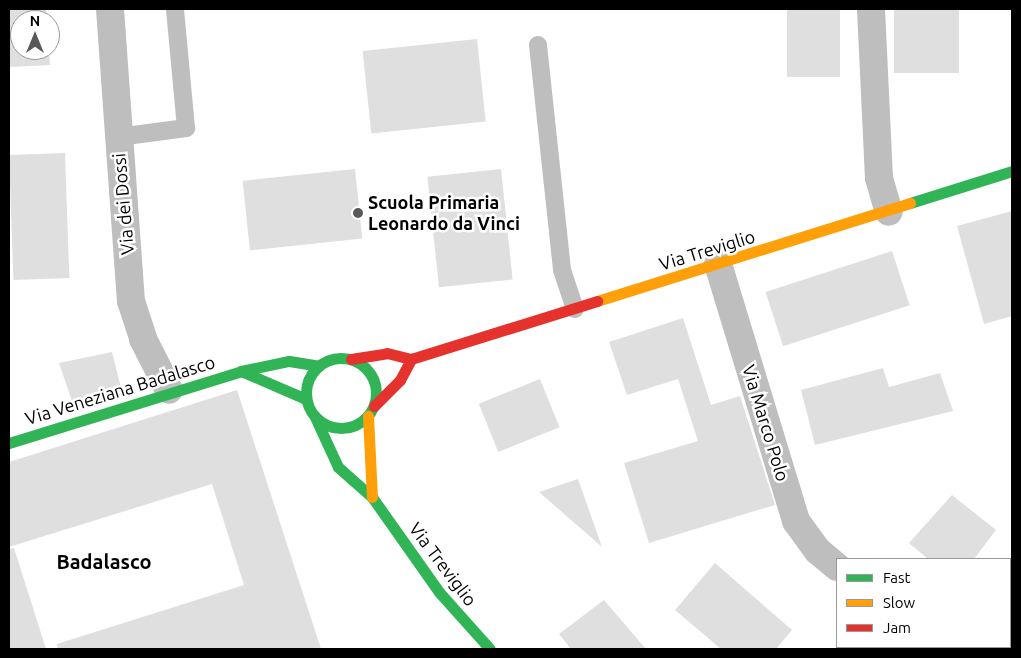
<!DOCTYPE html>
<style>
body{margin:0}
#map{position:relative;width:1021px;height:658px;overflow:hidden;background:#fff;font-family:Ubuntu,sans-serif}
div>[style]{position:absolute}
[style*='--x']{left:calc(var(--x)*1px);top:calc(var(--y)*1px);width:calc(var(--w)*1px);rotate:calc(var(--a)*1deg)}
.building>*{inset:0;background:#dfdfdf;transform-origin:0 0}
.lane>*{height:18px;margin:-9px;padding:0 9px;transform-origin:9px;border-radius:9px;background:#bebebe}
.street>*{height:28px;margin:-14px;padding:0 14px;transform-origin:14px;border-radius:14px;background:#bebebe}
.fast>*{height:11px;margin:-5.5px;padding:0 5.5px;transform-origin:5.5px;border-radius:5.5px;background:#30b455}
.fast>.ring{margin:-5.5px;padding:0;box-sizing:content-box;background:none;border:11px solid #30b455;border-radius:50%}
.slow>*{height:11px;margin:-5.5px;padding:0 5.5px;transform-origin:5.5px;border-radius:5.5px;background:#ff9f0a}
.jam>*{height:11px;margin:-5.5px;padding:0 5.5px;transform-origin:5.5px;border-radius:5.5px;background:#e5322d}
.dots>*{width:14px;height:14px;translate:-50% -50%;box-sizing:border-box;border:2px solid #fff;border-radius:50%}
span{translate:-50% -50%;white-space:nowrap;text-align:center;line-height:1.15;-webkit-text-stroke:5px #fff;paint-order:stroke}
.poi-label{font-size:18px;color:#000;font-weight:700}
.left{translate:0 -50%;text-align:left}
.street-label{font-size:18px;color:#000}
.quarter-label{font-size:20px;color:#000;font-weight:700}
.frame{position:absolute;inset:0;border:10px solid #000;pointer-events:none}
.legend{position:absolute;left:836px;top:558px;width:175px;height:90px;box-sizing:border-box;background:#fff;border:1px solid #999;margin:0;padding:6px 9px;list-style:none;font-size:15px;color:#000}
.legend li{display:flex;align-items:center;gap:10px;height:25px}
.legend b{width:25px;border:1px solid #999}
.north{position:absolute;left:10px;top:10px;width:50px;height:50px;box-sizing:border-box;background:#fff;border:1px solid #999;border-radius:50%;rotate:0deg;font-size:14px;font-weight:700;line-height:20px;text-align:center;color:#000}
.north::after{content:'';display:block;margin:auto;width:18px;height:22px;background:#595959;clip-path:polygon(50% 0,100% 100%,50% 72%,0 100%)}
</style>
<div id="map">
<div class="building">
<div style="clip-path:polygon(9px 9px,46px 9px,47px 20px,20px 20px,20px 50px,49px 50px,50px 65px,9px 67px)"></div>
<div style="left:787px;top:9px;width:53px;height:68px"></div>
<div style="left:894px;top:9px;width:65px;height:64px"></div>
<div style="left:477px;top:39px;width:83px;height:115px;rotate:84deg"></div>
<div style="left:65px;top:153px;width:125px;height:56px;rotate:88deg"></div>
<div style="left:355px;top:169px;width:70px;height:113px;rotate:84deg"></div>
<div style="left:501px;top:169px;width:111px;height:74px;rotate:84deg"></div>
<div style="clip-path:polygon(1012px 211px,1012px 316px,984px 324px,957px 226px)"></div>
<div style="left:892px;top:251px;width:57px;height:133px;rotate:72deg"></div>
<div style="clip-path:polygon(683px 318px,711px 405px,740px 396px,775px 505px,649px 543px,624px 463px,698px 441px,678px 379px,627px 395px,609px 342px)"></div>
<div style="clip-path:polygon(112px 352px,122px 392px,74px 407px,59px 363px)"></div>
<div style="clip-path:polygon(883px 368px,889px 387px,940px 373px,953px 411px,815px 445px,801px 390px)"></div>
<div style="left:540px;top:379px;width:52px;height:66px;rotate:68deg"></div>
<div style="clip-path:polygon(237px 390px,321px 649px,58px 649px,57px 644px,244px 585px,212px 484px,9px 547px,9px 462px)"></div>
<div style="clip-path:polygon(578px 479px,602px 547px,539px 492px)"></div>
<div style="clip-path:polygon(952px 495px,996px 530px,974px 559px,928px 559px,909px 543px)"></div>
<div style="clip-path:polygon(14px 548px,46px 649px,9px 649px,9px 549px)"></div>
<div style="clip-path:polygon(715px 563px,792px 630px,776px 649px,721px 649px,675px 610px)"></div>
<div style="clip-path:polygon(604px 600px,646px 649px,571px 649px,559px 634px)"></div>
</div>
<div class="lane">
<div style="--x:538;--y:45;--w:226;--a:83.9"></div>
<div style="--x:562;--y:270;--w:41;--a:71.6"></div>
<div style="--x:118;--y:137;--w:69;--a:-7.5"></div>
<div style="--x:186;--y:128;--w:120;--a:-95.3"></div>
</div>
<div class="street">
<div style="--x:110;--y:9;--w:293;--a:85.9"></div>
<div style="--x:131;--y:301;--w:40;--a:72"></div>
<div style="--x:143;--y:339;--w:57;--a:63"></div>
<div style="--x:871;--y:9;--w:169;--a:87.3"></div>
<div style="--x:879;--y:178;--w:35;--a:74"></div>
<div style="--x:718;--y:264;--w:269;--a:73.1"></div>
<div style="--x:796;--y:521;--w:37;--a:54"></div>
<div style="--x:818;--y:551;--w:25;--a:40"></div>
<div style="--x:931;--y:647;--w:4;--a:34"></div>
</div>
<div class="fast">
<div style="--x:910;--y:203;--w:107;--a:-17.4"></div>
<div class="ring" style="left:306px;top:358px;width:59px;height:59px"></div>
<div style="--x:241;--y:371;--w:71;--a:23.3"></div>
<div style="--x:315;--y:417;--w:55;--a:65.3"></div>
<div style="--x:338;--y:467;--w:45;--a:41.4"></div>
<div style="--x:372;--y:497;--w:116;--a:54.8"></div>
<div style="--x:439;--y:592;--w:76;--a:48.2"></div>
<div style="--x:9;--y:443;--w:243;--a:-17.2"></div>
<div style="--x:241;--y:371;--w:49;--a:-11.8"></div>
<div style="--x:289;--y:361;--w:30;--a:9"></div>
</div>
<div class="slow">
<div style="--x:597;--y:301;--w:328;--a:-17.4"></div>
<div style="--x:368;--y:416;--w:81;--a:87.2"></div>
</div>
<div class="jam">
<div style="--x:351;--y:359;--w:36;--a:-9"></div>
<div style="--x:387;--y:353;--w:25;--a:14"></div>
<div style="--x:411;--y:359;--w:195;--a:-17.3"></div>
<div style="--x:374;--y:406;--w:37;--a:-45"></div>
<div style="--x:400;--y:380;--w:24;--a:-62"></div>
</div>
<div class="dots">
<div style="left:358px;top:213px;background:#595959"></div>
</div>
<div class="poi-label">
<span class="left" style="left:368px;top:213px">Scuola Primaria<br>Leonardo da Vinci</span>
</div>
<div class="street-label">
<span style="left:123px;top:204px;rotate:-95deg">Via dei Dossi</span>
<span style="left:707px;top:250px;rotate:-17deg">Via Treviglio</span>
<span style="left:120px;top:390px;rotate:-17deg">Via Veneziana Badalasco</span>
<span style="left:766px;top:423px;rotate:73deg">Via Marco Polo</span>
<span style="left:443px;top:564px;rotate:53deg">Via Treviglio</span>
</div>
<div class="quarter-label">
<span style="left:104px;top:561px">Badalasco</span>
</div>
<div class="frame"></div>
<ul class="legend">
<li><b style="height:6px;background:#30b455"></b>Fast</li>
<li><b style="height:6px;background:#ff9f0a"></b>Slow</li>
<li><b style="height:6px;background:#e5322d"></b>Jam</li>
</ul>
<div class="north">N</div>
</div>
